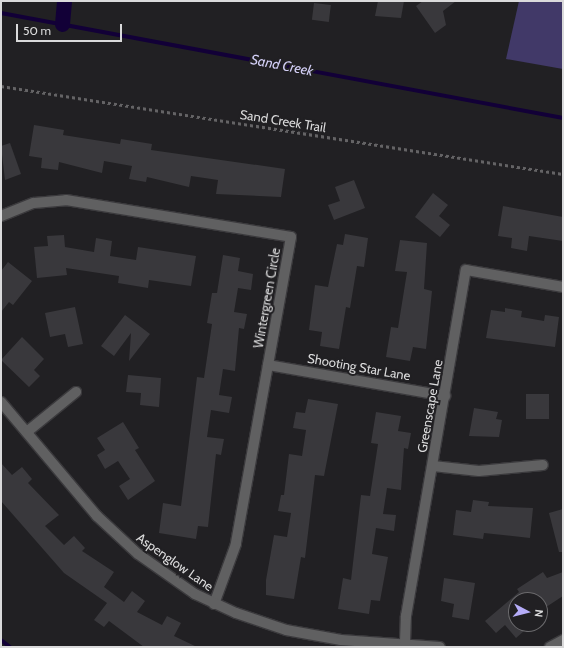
<!DOCTYPE html>
<style>
body{margin:0}
#map{position:relative;width:564px;height:648px;overflow:hidden;background:#212023;font-family:Cabin,sans-serif}
div>[style]{position:absolute}
[style*='--x']{left:calc(var(--x)*1px);top:calc(var(--y)*1px);width:calc(var(--w)*1px);rotate:calc(var(--a)*1deg)}
.green>*{inset:0;background:#413968}
.stream>*{height:4px;margin:-2px;padding:0 2px;transform-origin:2px;border-radius:2px;background:#120037}
.canal>*{height:15px;margin:-7.5px;padding:0 7.5px;transform-origin:7.5px;border-radius:7.5px;background:#120037}
.building>*{inset:0;background:#39383c;transform-origin:0 0}
.path>*{height:2.5px;margin-top:-1.25px;transform-origin:0;background:repeating-linear-gradient(90deg,#646365 0 3px,transparent 0 6px)}
.roads{filter:drop-shadow(1px 0 #3b3a3d) drop-shadow(-1px 0 #3b3a3d) drop-shadow(0 1px #3b3a3d) drop-shadow(0 -1px #3b3a3d)}
.minor>*{height:10px;margin:-5px;padding:0 5px;transform-origin:5px;border-radius:5px;background:#606061}
span{translate:-50% -50%;white-space:nowrap;text-align:center;line-height:1.15;-webkit-text-stroke:4px #212023;paint-order:stroke}
.street-label{font-size:13px;color:#dadadb}
.water-label{font-size:14px;color:#d2cef5;font-style:italic}
.frame{position:absolute;inset:0;border:2px solid #dadadb;pointer-events:none}
.north{position:absolute;left:508px;top:592px;width:40px;height:40px;box-sizing:border-box;background:#212023;border:1px solid #6b6a6d;border-radius:50%;rotate:97deg;font-size:11px;font-weight:700;line-height:16px;text-align:center;color:#dadadb}
.north::after{content:'';display:block;margin:auto;width:14px;height:18px;background:#b5acf8;clip-path:polygon(50% 0,100% 100%,50% 72%,0 100%)}
.scale{position:absolute;left:16px;top:24px;width:106px;height:18px;box-sizing:border-box;border:2px solid #dadadb;border-top:0;padding-left:5px;font-size:12px;line-height:14px;white-space:nowrap;color:#dadadb;-webkit-text-stroke:3px #212023;paint-order:stroke}
</style>
<div id="map">
<div class="green">
<div style="clip-path:polygon(519px 1px,563px 1px,563px 69px,506px 59px)"></div>
</div>
<div class="stream">
<div style="--x:1;--y:13;--w:572;--a:10.58"></div>
<div style="--x:1;--y:640;--w:11;--a:38"></div>
</div>
<div class="canal">
<div style="--x:62;--y:24;--w:23;--a:-85"></div>
</div>
<div class="building">
<div style="clip-path:polygon(378px 1px,404px 1px,401px 18px,375px 16px)"></div>
<div style="clip-path:polygon(423px 1px,456px 1px,443px 11px,446px 25px,435px 33px,416px 6px)"></div>
<div style="left:314px;top:3px;width:17px;height:17px;rotate:7deg"></div>
<div style="clip-path:polygon(34px 125px,64px 130px,63px 135px,120px 144px,121px 139px,152px 144px,151px 150px,285px 169px,281px 197px,216px 194px,218px 180px,191px 176px,189px 187px,147px 177px,146px 182px,129px 179px,132px 166px,104px 161px,102px 173px,59px 162px,58px 170px,41px 168px,42px 158px,29px 156px)"></div>
<div style="clip-path:polygon(10px 143px,21px 174px,5px 180px,1px 146px)"></div>
<div style="clip-path:polygon(354px 180px,365px 208px,334px 220px,328px 205px,340px 201px,335px 187px)"></div>
<div style="clip-path:polygon(433px 193px,448px 205px,439px 216px,450px 225px,440px 237px,415px 217px)"></div>
<div style="clip-path:polygon(503px 206px,563px 217px,563px 241px,529px 236px,527px 251px,511px 248px,512px 238px,498px 236px)"></div>
<div style="clip-path:polygon(345px 234px,368px 238px,364px 267px,357px 266px,350px 308px,346px 307px,339px 349px,320px 346px,322px 332px,309px 330px,315px 285px,328px 287px,337px 244px,343px 245px)"></div>
<div style="clip-path:polygon(64px 235px,65px 247px,94px 252px,96px 238px,112px 241px,110px 256px,136px 260px,138px 247px,196px 256px,191px 286px,149px 280px,148px 288px,118px 283px,119px 276px,66px 268px,67px 275px,37px 278px,34px 247px,48px 246px,47px 236px)"></div>
<div style="clip-path:polygon(400px 240px,427px 243px,424px 289px,432px 291px,426px 349px,413px 347px,410px 361px,386px 357px,391px 327px,398px 328px,407px 272px,395px 271px)"></div>
<div style="clip-path:polygon(223px 255px,240px 258px,238px 271px,253px 274px,251px 290px,238px 288px,234px 312px,247px 314px,244px 329px,239px 328px,235px 371px,223px 369px,219px 395px,232px 397px,229px 413px,211px 410px,207px 437px,224px 439px,221px 455px,216px 454px,208px 527px,198px 526px,196px 539px,159px 533px,163px 503px,181px 506px,197px 377px,204px 378px,212px 324px,207px 323px,212px 293px,217px 293px)"></div>
<div style="clip-path:polygon(8px 262px,32px 281px,13px 305px,9px 302px,1px 312px,1px 271px)"></div>
<div style="clip-path:polygon(75px 307px,83px 344px,68px 347px,65px 334px,50px 337px,45px 313px)"></div>
<div style="clip-path:polygon(505px 308px,522px 311px,521px 317px,544px 321px,545px 315px,559px 317px,555px 347px,486px 338px,491px 310px,505px 312px)"></div>
<div style="clip-path:polygon(125px 315px,150px 334px,129px 361px,131px 333px,114px 356px,101px 346px)"></div>
<div style="clip-path:polygon(22px 337px,44px 359px,34px 370px,40px 376px,29px 387px,1px 360px)"></div>
<div style="clip-path:polygon(128px 375px,161px 378px,159px 407px,140px 405px,141px 393px,126px 392px)"></div>
<div style="left:526px;top:394px;width:23px;height:25px"></div>
<div style="clip-path:polygon(308px 399px,338px 404px,324px 476px,315px 475px,305px 558px,301px 557px,294px 599px,266px 595px,266px 580px,274px 535px,287px 537px,291px 513px,278px 511px,281px 495px,284px 495px,289px 454px,302px 456px,306px 430px,293px 428px,296px 412px,305px 413px)"></div>
<div style="clip-path:polygon(474px 408px,498px 412px,496px 419px,502px 420px,499px 437px,469px 436px)"></div>
<div style="clip-path:polygon(376px 412px,401px 416px,398px 431px,411px 433px,408px 449px,404px 448px,401px 490px,387px 488px,383px 514px,396px 515px,394px 531px,376px 528px,372px 554px,388px 557px,380px 601px,371px 600px,369px 614px,338px 609px,343px 578px,351px 580px,361px 495px,370px 496px,378px 444px,371px 443px)"></div>
<div style="clip-path:polygon(123px 422px,139px 448px,135px 450px,155px 481px,128px 500px,119px 486px,130px 479px,118px 461px,105px 469px,97px 455px,105px 450px,97px 438px)"></div>
<div style="clip-path:polygon(1px 463px,12px 475px,22px 467px,32px 479px,28px 483px,59px 515px,45px 526px,64px 545px,74px 536px,85px 548px,82px 551px,114px 572px,104px 587px,124px 602px,132px 591px,145px 601px,137px 612px,162px 625px,167px 616px,181px 623px,174px 636px,197px 647px,144px 647px,109px 621px,104px 627px,94px 620px,107px 603px,64px 573px,1px 501px)"></div>
<div style="clip-path:polygon(473px 500px,489px 502px,488px 506px,533px 508px,530px 538px,484px 533px,483px 539px,453px 535px,456px 510px,471px 512px)"></div>
<div style="clip-path:polygon(563px 509px,563px 552px,559px 552px,549px 513px)"></div>
<div style="clip-path:polygon(543px 572px,547px 578px,563px 572px,563px 596px,540px 611px,540px 600px,516px 600px,516px 624px,532px 624px,516px 638px,505px 625px,496px 633px,485px 621px,519px 592px,517px 589px)"></div>
<div style="clip-path:polygon(444px 578px,475px 583px,469px 620px,452px 617px,454px 604px,441px 601px)"></div>
</div>
<div class="path">
<div style="--x:1;--y:86;--w:569;--a:8.9"></div>
</div>
<div class="roads">
<div class="minor">
<div style="--x:1;--y:216;--w:35;--a:-22"></div>
<div style="--x:34;--y:203;--w:32;--a:-5"></div>
<div style="--x:66;--y:200;--w:228;--a:9.3"></div>
<div style="--x:291;--y:237;--w:312;--a:100.2"></div>
<div style="--x:236;--y:544;--w:64;--a:110.1"></div>
<div style="--x:268;--y:365;--w:180;--a:9.9"></div>
<div style="--x:1;--y:402;--w:149;--a:49.9"></div>
<div style="--x:97;--y:516;--w:56;--a:42.8"></div>
<div style="--x:138;--y:554;--w:70;--a:35.1"></div>
<div style="--x:195;--y:594;--w:45;--a:24.9"></div>
<div style="--x:236;--y:613;--w:53;--a:18.8"></div>
<div style="--x:286;--y:630;--w:56;--a:10.3"></div>
<div style="--x:341;--y:640;--w:99;--a:4"></div>
<div style="--x:28;--y:431;--w:62;--a:-39.1"></div>
<div style="--x:433;--y:466;--w:46;--a:6.2"></div>
<div style="--x:479;--y:471;--w:64;--a:-5.4"></div>
<div style="--x:405;--y:642;--w:26;--a:-88"></div>
<div style="--x:406;--y:616;--w:351;--a:-80.2"></div>
<div style="--x:466;--y:270;--w:98;--a:9.9"></div>
<div style="--x:550;--y:647;--w:15;--a:-28"></div>
</div>
</div>
<div class="street-label">
<span style="left:283px;top:121px;rotate:9deg">Sand Creek Trail</span>
<span style="left:267px;top:298px;rotate:-80deg">Wintergreen Circle</span>
<span style="left:359px;top:367px;rotate:10deg">Shooting Star Lane</span>
<span style="left:430px;top:406px;rotate:-80deg">Greenscape Lane</span>
<span style="left:175px;top:562px;rotate:35deg">Aspenglow Lane</span>
</div>
<div class="water-label">
<span style="left:282px;top:65px;rotate:11deg">Sand Creek</span>
</div>
<div class="frame"></div>
<div class="north">N</div>
<div class="scale">50 m</div>
</div>
